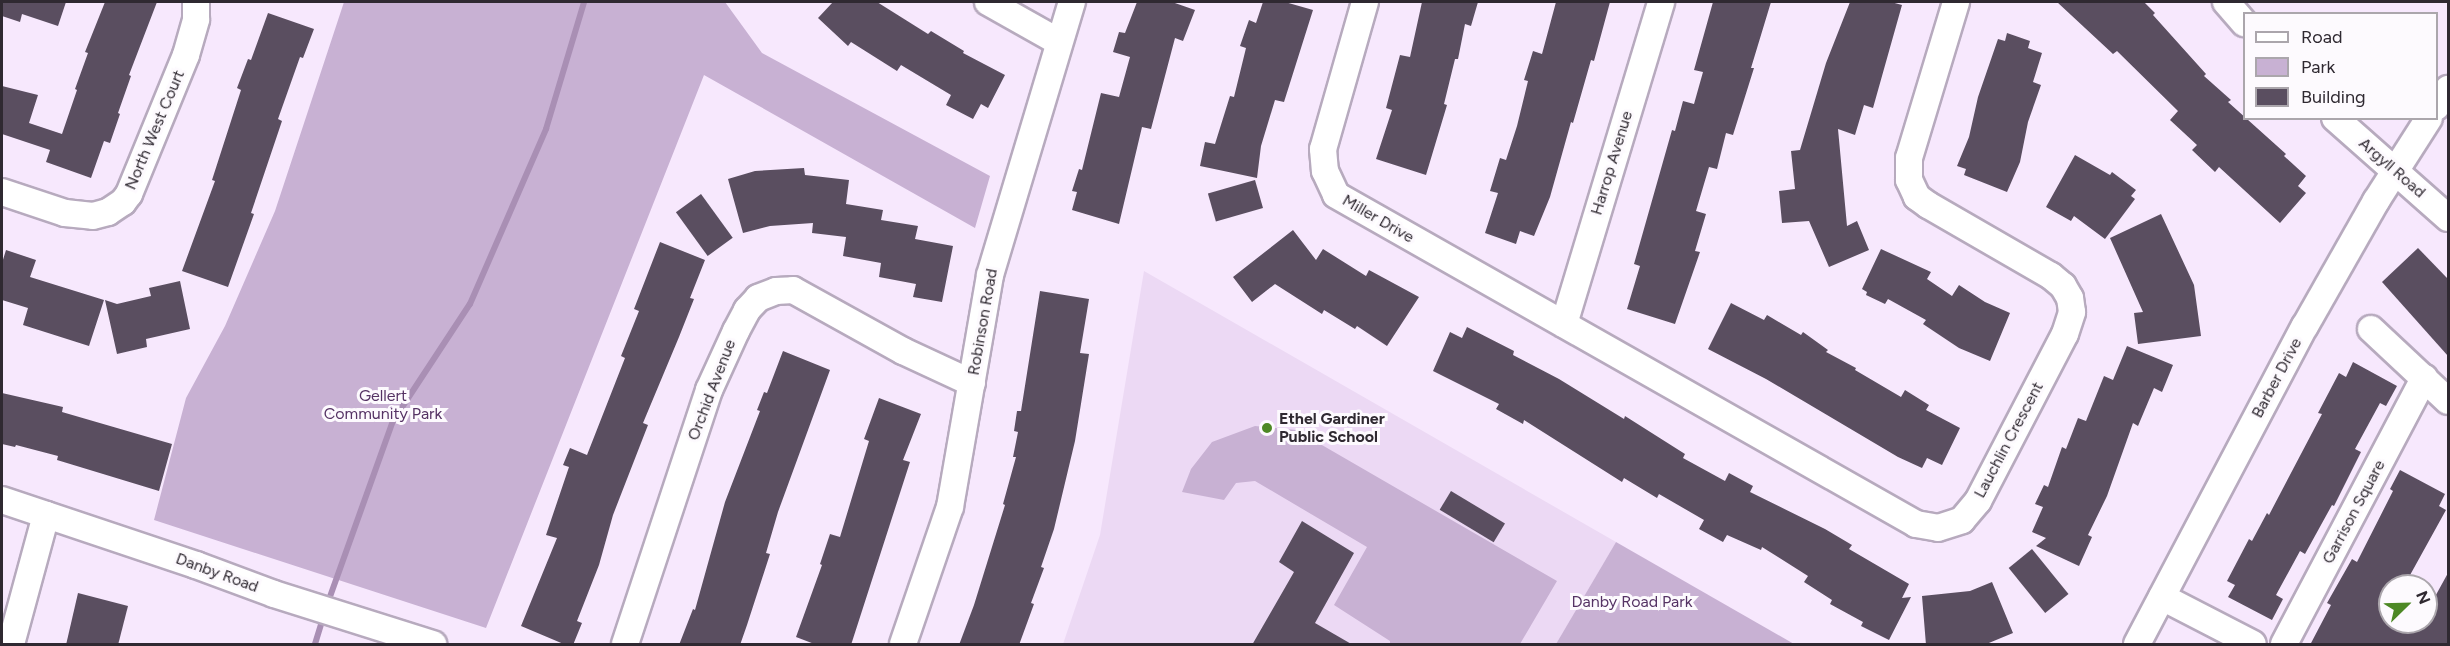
<!DOCTYPE html>
<style>
body{margin:0}
#map{position:relative;width:2450px;height:646px;overflow:hidden;background:#f7e8fd;font-family:Figtree,sans-serif}
div>[style]{position:absolute}
[style*='--x']{left:calc(var(--x)*1px);top:calc(var(--y)*1px);width:calc(var(--w)*1px);rotate:calc(var(--a)*1deg)}
.built>*{inset:0;background:#ecd9f4}
.green>*{inset:0;background:#c8b1d3}
.stream>*{height:6px;margin:-3px;padding:0 3px;transform-origin:3px;border-radius:3px;background:#a98fb4}
.building>*{inset:0;background:#5a4e60;transform-origin:0 0}
.roads{filter:drop-shadow(2px 0 #b7aabe) drop-shadow(-2px 0 #b7aabe) drop-shadow(0 2px #b7aabe) drop-shadow(0 -2px #b7aabe)}
.minor>*{height:26px;margin:-13px;padding:0 13px;transform-origin:13px;border-radius:13px;background:#fff}
.dots>*{width:16px;height:16px;translate:-50% -50%;box-sizing:border-box;border:3px solid #fdfafe;border-radius:50%}
span{translate:-50% -50%;white-space:nowrap;text-align:center;line-height:1.15;-webkit-text-stroke:6px #fdfafe;paint-order:stroke}
.street-label{font-size:16px;color:#2f2931}
.park-label{font-size:16px;color:#553264}
.poi-label{font-size:16px;color:#2f2931;font-weight:700}
.left{translate:0 -50%;text-align:left}
.frame{position:absolute;inset:0;border:3px solid #2f2931;pointer-events:none}
.legend{position:absolute;left:2243px;top:12px;width:195px;height:108px;box-sizing:border-box;background:#fdfafe;border:2px solid #aba6ac;margin:0;padding:8px 10px;list-style:none;font-size:18px;color:#2f2931}
.legend li{display:flex;align-items:center;gap:12px;height:30px}
.legend b{width:30px;border:2px solid #aba6ac}
.north{position:absolute;left:2378px;top:574px;width:60px;height:60px;box-sizing:border-box;background:#fdfafe;border:2px solid #aba6ac;border-radius:50%;rotate:67deg;font-size:16px;font-weight:700;line-height:24px;text-align:center;color:#2f2931}
.north::after{content:'';display:block;margin:auto;width:21px;height:27px;background:#4d8825;clip-path:polygon(50% 0,100% 100%,50% 72%,0 100%)}
</style>
<div id="map">
<div class="built">
<div style="clip-path:polygon(1144px 271px,1616px 542px,1556px 644px,1063px 644px,1100px 535px)"></div>
</div>
<div class="green">
<div style="clip-path:polygon(344px 2px,725px 2px,762px 53px,990px 176px,975px 228px,704px 75px,486px 628px,154px 520px,186px 398px,225px 326px,275px 211px)"></div>
<div style="clip-path:polygon(1255px 426px,1296px 430px,1557px 581px,1520px 644px,1390px 644px,1390px 641px,1334px 605px,1367px 547px,1255px 481px,1236px 483px,1224px 500px,1182px 492px,1191px 469px,1212px 442px)"></div>
<div style="clip-path:polygon(1616px 542px,1794px 644px,1556px 644px)"></div>
</div>
<div class="stream">
<div style="--x:327;--y:605;--w:195;--a:-70.3"></div>
<div style="--x:393;--y:421;--w:140;--a:-56.7"></div>
<div style="--x:470;--y:304;--w:191;--a:-66.5"></div>
<div style="--x:546;--y:129;--w:133;--a:-73.3"></div>
<div style="--x:315;--y:644;--w:30;--a:-73"></div>
</div>
<div class="building">
<div style="clip-path:polygon(2px 2px,66px 2px,58px 26px,22px 14px,20px 22px,2px 16px)"></div>
<div style="clip-path:polygon(105px 2px,157px 2px,129px 75px,131px 76px,118px 113px,120px 114px,110px 143px,104px 141px,91px 178px,46px 162px,50px 150px,2px 134px,2px 86px,38px 95px,29px 123px,62px 134px,77px 90px,75px 89px,88px 53px,85px 52px)"></div>
<div style="clip-path:polygon(833px 2px,877px 2px,928px 34px,931px 31px,964px 51px,963px 53px,1005px 75px,988px 108px,981px 104px,973px 119px,946px 105px,951px 95px,901px 65px,897px 71px,851px 42px,848px 46px,818px 18px)"></div>
<div style="clip-path:polygon(1137px 2px,1172px 2px,1195px 10px,1183px 41px,1175px 38px,1151px 129px,1142px 127px,1119px 224px,1072px 210px,1077px 192px,1072px 191px,1079px 169px,1082px 170px,1101px 93px,1119px 97px,1130px 57px,1113px 52px,1119px 32px,1125px 33px)"></div>
<div style="clip-path:polygon(1263px 2px,1285px 2px,1313px 10px,1284px 102px,1275px 100px,1261px 146px,1257px 178px,1200px 166px,1205px 142px,1215px 144px,1230px 96px,1234px 97px,1246px 48px,1240px 46px,1249px 20px,1256px 23px)"></div>
<div style="clip-path:polygon(1422px 2px,1478px 2px,1471px 26px,1465px 24px,1458px 59px,1455px 59px,1444px 104px,1447px 105px,1426px 175px,1376px 159px,1392px 110px,1386px 108px,1400px 55px,1410px 57px)"></div>
<div style="clip-path:polygon(1556px 2px,1610px 2px,1594px 61px,1591px 60px,1573px 123px,1571px 122px,1550px 197px,1534px 236px,1520px 231px,1516px 244px,1485px 233px,1498px 193px,1490px 191px,1500px 158px,1506px 160px,1517px 126px,1528px 81px,1524px 80px,1533px 51px,1542px 54px)"></div>
<div style="clip-path:polygon(1713px 2px,1771px 2px,1751px 68px,1754px 68px,1733px 135px,1726px 133px,1717px 169px,1709px 167px,1696px 211px,1706px 214px,1695px 251px,1700px 252px,1675px 324px,1627px 309px,1640px 266px,1634px 264px,1672px 130px,1675px 131px,1683px 101px,1694px 104px,1703px 72px,1694px 70px)"></div>
<div style="clip-path:polygon(1850px 2px,1891px 2px,1902px 5px,1873px 108px,1864px 105px,1855px 135px,1838px 129px,1847px 226px,1857px 221px,1869px 250px,1829px 267px,1809px 221px,1782px 223px,1779px 191px,1795px 189px,1791px 151px,1800px 150px,1826px 63px)"></div>
<div style="clip-path:polygon(2057px 2px,2144px 2px,2155px 13px,2153px 15px,2206px 74px,2204px 76px,2231px 100px,2228px 102px,2286px 154px,2284px 156px,2306px 176px,2298px 186px,2306px 193px,2280px 223px,2219px 167px,2215px 172px,2192px 150px,2197px 145px,2170px 120px,2178px 111px,2117px 51px,2113px 54px)"></div>
<div style="clip-path:polygon(268px 13px,314px 29px,303px 58px,300px 57px,278px 119px,282px 121px,251px 213px,254px 214px,228px 287px,182px 271px,215px 181px,212px 180px,241px 90px,237px 88px,248px 59px,251px 60px)"></div>
<div style="clip-path:polygon(2007px 33px,2030px 41px,2028px 48px,2042px 53px,2033px 82px,2041px 85px,2028px 122px,2020px 162px,2007px 192px,1964px 175px,1966px 169px,1957px 166px,1969px 137px,1978px 97px,1998px 39px,2005px 41px)"></div>
<div style="clip-path:polygon(2075px 155px,2110px 175px,2112px 172px,2136px 190px,2131px 196px,2135px 199px,2105px 239px,2074px 216px,2071px 221px,2046px 207px)"></div>
<div style="clip-path:polygon(804px 168px,805px 175px,849px 180px,846px 204px,883px 210px,881px 220px,918px 226px,915px 239px,953px 246px,942px 302px,913px 297px,916px 284px,879px 277px,881px 263px,843px 256px,846px 237px,812px 233px,813px 223px,770px 226px,743px 233px,728px 179px,755px 171px)"></div>
<div style="left:1255px;top:180px;width:29px;height:49px;rotate:74deg"></div>
<div style="left:701px;top:194px;width:54px;height:31px;rotate:54deg"></div>
<div style="clip-path:polygon(2161px 214px,2194px 285px,2201px 336px,2138px 344px,2134px 313px,2143px 312px,2110px 238px)"></div>
<div style="clip-path:polygon(1293px 230px,1316px 260px,1323px 249px,1366px 276px,1369px 270px,1419px 297px,1387px 346px,1357px 326px,1355px 329px,1324px 310px,1322px 314px,1275px 284px,1252px 302px,1233px 277px)"></div>
<div style="clip-path:polygon(660px 242px,705px 260px,690px 298px,694px 299px,679px 337px,643px 423px,648px 425px,613px 515px,599px 565px,577px 621px,582px 623px,573px 645px,566px 645px,521px 626px,557px 538px,546px 535px,569px 467px,563px 465px,570px 448px,587px 455px,625px 358px,621px 356px,639px 311px,634px 309px)"></div>
<div style="clip-path:polygon(2418px 248px,2448px 279px,2448px 356px,2382px 282px)"></div>
<div style="clip-path:polygon(1881px 249px,1931px 272px,1927px 279px,1952px 296px,1959px 285px,1985px 302px,2010px 313px,1990px 361px,1959px 348px,1923px 324px,1926px 320px,1888px 299px,1885px 304px,1866px 295px,1867px 292px,1862px 289px)"></div>
<div style="clip-path:polygon(6px 250px,36px 260px,30px 277px,104px 300px,89px 346px,23px 325px,28px 308px,2px 300px,2px 263px)"></div>
<div style="clip-path:polygon(180px 281px,190px 329px,146px 339px,147px 347px,117px 354px,105px 300px,117px 304px,151px 296px,149px 288px)"></div>
<div style="clip-path:polygon(1040px 291px,1089px 299px,1080px 353px,1089px 354px,1075px 441px,1054px 529px,1041px 567px,1044px 568px,1031px 603px,1034px 604px,1019px 645px,959px 645px,974px 605px,1005px 505px,1003px 504px,1016px 457px,1013px 457px,1018px 432px,1014px 431px,1017px 411px,1021px 411px)"></div>
<div style="clip-path:polygon(1731px 303px,1764px 320px,1767px 315px,1801px 335px,1803px 332px,1828px 350px,1826px 352px,1856px 368px,1855px 370px,1901px 397px,1905px 390px,1929px 405px,1926px 410px,1960px 428px,1942px 465px,1927px 458px,1922px 468px,1898px 457px,1766px 379px,1708px 349px)"></div>
<div style="clip-path:polygon(1467px 327px,1514px 351px,1513px 355px,1559px 379px,1624px 419px,1625px 416px,1685px 454px,1683px 458px,1725px 481px,1729px 473px,1753px 486px,1750px 492px,1825px 529px,1852px 545px,1849px 549px,1909px 584px,1902px 598px,1911px 597px,1889px 640px,1861px 626px,1863px 622px,1830px 604px,1832px 600px,1804px 582px,1808px 576px,1762px 547px,1761px 550px,1727px 535px,1723px 542px,1699px 529px,1704px 520px,1659px 494px,1657px 498px,1624px 478px,1622px 482px,1524px 420px,1523px 424px,1496px 409px,1499px 404px,1433px 371px,1450px 332px,1462px 338px)"></div>
<div style="clip-path:polygon(2127px 346px,2173px 365px,2162px 392px,2154px 388px,2138px 426px,2133px 423px,2107px 496px,2088px 535px,2092px 537px,2079px 566px,2036px 546px,2046px 538px,2032px 532px,2043px 507px,2035px 504px,2044px 485px,2048px 487px,2062px 447px,2066px 449px,2078px 418px,2086px 421px,2104px 376px,2113px 380px)"></div>
<div style="clip-path:polygon(783px 351px,830px 370px,778px 512px,766px 553px,770px 554px,747px 625px,740px 645px,679px 645px,693px 609px,695px 610px,725px 502px,760px 411px,757px 410px,764px 392px,767px 393px)"></div>
<div style="clip-path:polygon(2353px 362px,2397px 386px,2386px 406px,2380px 403px,2355px 449px,2361px 452px,2334px 506px,2332px 505px,2305px 554px,2300px 551px,2276px 595px,2283px 599px,2272px 620px,2228px 597px,2235px 585px,2227px 581px,2249px 539px,2252px 541px,2267px 513px,2269px 515px,2322px 414px,2318px 413px,2339px 373px,2346px 377px)"></div>
<div style="clip-path:polygon(2px 393px,63px 407px,62px 412px,172px 444px,159px 491px,57px 460px,58px 456px,16px 445px,15px 447px,2px 444px)"></div>
<div style="clip-path:polygon(879px 398px,921px 414px,903px 460px,910px 462px,851px 645px,817px 645px,796px 637px,822px 565px,820px 564px,830px 534px,840px 537px,869px 441px,864px 439px)"></div>
<div style="clip-path:polygon(2400px 470px,2445px 494px,2439px 506px,2446px 510px,2404px 586px,2390px 586px,2390px 600px,2383px 614px,2390px 618px,2390px 622px,2398px 622px,2415px 631px,2420px 622px,2426px 622px,2426px 613px,2448px 573px,2448px 645px,2310px 645px,2331px 605px,2327px 603px,2352px 559px,2357px 562px,2393px 491px,2390px 489px)"></div>
<div style="left:1451px;top:491px;width:63px;height:22px;rotate:31deg"></div>
<div style="clip-path:polygon(1302px 521px,1354px 553px,1315px 623px,1353px 645px,1252px 645px,1294px 572px,1279px 562px)"></div>
<div style="left:2032px;top:549px;width:58px;height:30px;rotate:51deg"></div>
<div style="clip-path:polygon(1992px 582px,2013px 633px,1984px 645px,1926px 645px,1922px 596px,1970px 591px)"></div>
<div style="clip-path:polygon(78px 593px,128px 606px,118px 645px,66px 645px)"></div>
</div>
<div class="roads">
<div class="minor">
<div style="--x:988;--y:2;--w:81;--a:29.4"></div>
<div style="--x:1365;--y:2;--w:153;--a:105.9"></div>
<div style="--x:1323;--y:149;--w:22;--a:85"></div>
<div style="--x:1325;--y:171;--w:26;--a:65"></div>
<div style="--x:1336;--y:195;--w:667;--a:29.56"></div>
<div style="--x:1916;--y:524;--w:22;--a:10"></div>
<div style="--x:1938;--y:528;--w:25;--a:-18"></div>
<div style="--x:1962;--y:520;--w:25;--a:-50"></div>
<div style="--x:1978;--y:501;--w:188;--a:-62.5"></div>
<div style="--x:2065;--y:334;--w:23;--a:-72"></div>
<div style="--x:2072;--y:312;--w:14;--a:-98"></div>
<div style="--x:2070;--y:298;--w:14;--a:-120"></div>
<div style="--x:2063;--y:286;--w:16;--a:-140"></div>
<div style="--x:2051;--y:276;--w:142;--a:-150"></div>
<div style="--x:1928;--y:205;--w:14;--a:-144"></div>
<div style="--x:1917;--y:197;--w:19;--a:-115"></div>
<div style="--x:1909;--y:180;--w:22;--a:-90"></div>
<div style="--x:1909;--y:158;--w:163;--a:-73.2"></div>
<div style="--x:2226;--y:2;--w:28;--a:49"></div>
<div style="--x:2436;--y:107;--w:22;--a:-56"></div>
<div style="--x:2335;--y:118;--w:151;--a:41.5"></div>
<div style="--x:2;--y:192;--w:66;--a:18.4"></div>
<div style="--x:65;--y:213;--w:28;--a:6"></div>
<div style="--x:93;--y:216;--w:16;--a:-15"></div>
<div style="--x:108;--y:212;--w:18;--a:-34"></div>
<div style="--x:123;--y:202;--w:10;--a:-53"></div>
<div style="--x:129;--y:194;--w:150;--a:-67.7"></div>
<div style="--x:186;--y:55;--w:37;--a:-74"></div>
<div style="--x:196;--y:19;--w:17;--a:-90"></div>
<div style="--x:1564;--y:324;--w:336;--a:-73.2"></div>
<div style="--x:2371;--y:329;--w:105;--a:43.1"></div>
<div style="--x:2;--y:500;--w:205;--a:18.5"></div>
<div style="--x:196;--y:565;--w:83;--a:20.4"></div>
<div style="--x:274;--y:594;--w:167;--a:17.5"></div>
<div style="--x:2162;--y:597;--w:102;--a:27.3"></div>
<div style="--x:11;--y:644;--w:134;--a:-74.8"></div>
<div style="--x:625;--y:644;--w:268;--a:-71.7"></div>
<div style="--x:709;--y:390;--w:65;--a:-65.4"></div>
<div style="--x:736;--y:331;--w:24;--a:-62"></div>
<div style="--x:747;--y:310;--w:16;--a:-47"></div>
<div style="--x:758;--y:298;--w:19;--a:-21"></div>
<div style="--x:776;--y:291;--w:17;--a:-3"></div>
<div style="--x:793;--y:290;--w:126;--a:29"></div>
<div style="--x:903;--y:351;--w:76;--a:24.9"></div>
<div style="--x:903;--y:644;--w:145;--a:-71.1"></div>
<div style="--x:950;--y:507;--w:235;--a:-80.2"></div>
<div style="--x:990;--y:275;--w:285;--a:-73.3"></div>
<div style="--x:2137;--y:644;--w:360;--a:-62.2"></div>
<div style="--x:2305;--y:326;--w:144;--a:-60.4"></div>
<div style="--x:2376;--y:201;--w:98;--a:-57.4"></div>
<div style="--x:2284;--y:644;--w:301;--a:-62.2"></div>
</div>
</div>
<div class="dots">
<div style="left:1267px;top:428px;background:#4d8825"></div>
</div>
<div class="street-label">
<span style="left:155px;top:130px;rotate:-67deg">North West Court</span>
<span style="left:1612px;top:163px;rotate:-73deg">Harrop Avenue</span>
<span style="left:2392px;top:168px;rotate:41deg">Argyll Road</span>
<span style="left:1378px;top:219px;rotate:30deg">Miller Drive</span>
<span style="left:983px;top:322px;rotate:-80deg">Robinson Road</span>
<span style="left:2277px;top:378px;rotate:-62deg">Barber Drive</span>
<span style="left:712px;top:390px;rotate:-69deg">Orchid Avenue</span>
<span style="left:2009px;top:440px;rotate:-62deg">Lauchlin Crescent</span>
<span style="left:2354px;top:512px;rotate:-62deg">Garrison Square</span>
<span style="left:217px;top:573px;rotate:20deg">Danby Road</span>
</div>
<div class="park-label">
<span style="left:383px;top:405px">Gellert<br>Community Park</span>
<span style="left:1632px;top:602px">Danby Road Park</span>
</div>
<div class="poi-label">
<span class="left" style="left:1279px;top:428px">Ethel Gardiner<br>Public School</span>
</div>
<div class="frame"></div>
<ul class="legend">
<li><b style="height:8px;background:#fff"></b>Road</li>
<li><b style="height:16px;background:#c8b1d3"></b>Park</li>
<li><b style="height:16px;background:#5a4e60"></b>Building</li>
</ul>
<div class="north">N</div>
</div>
